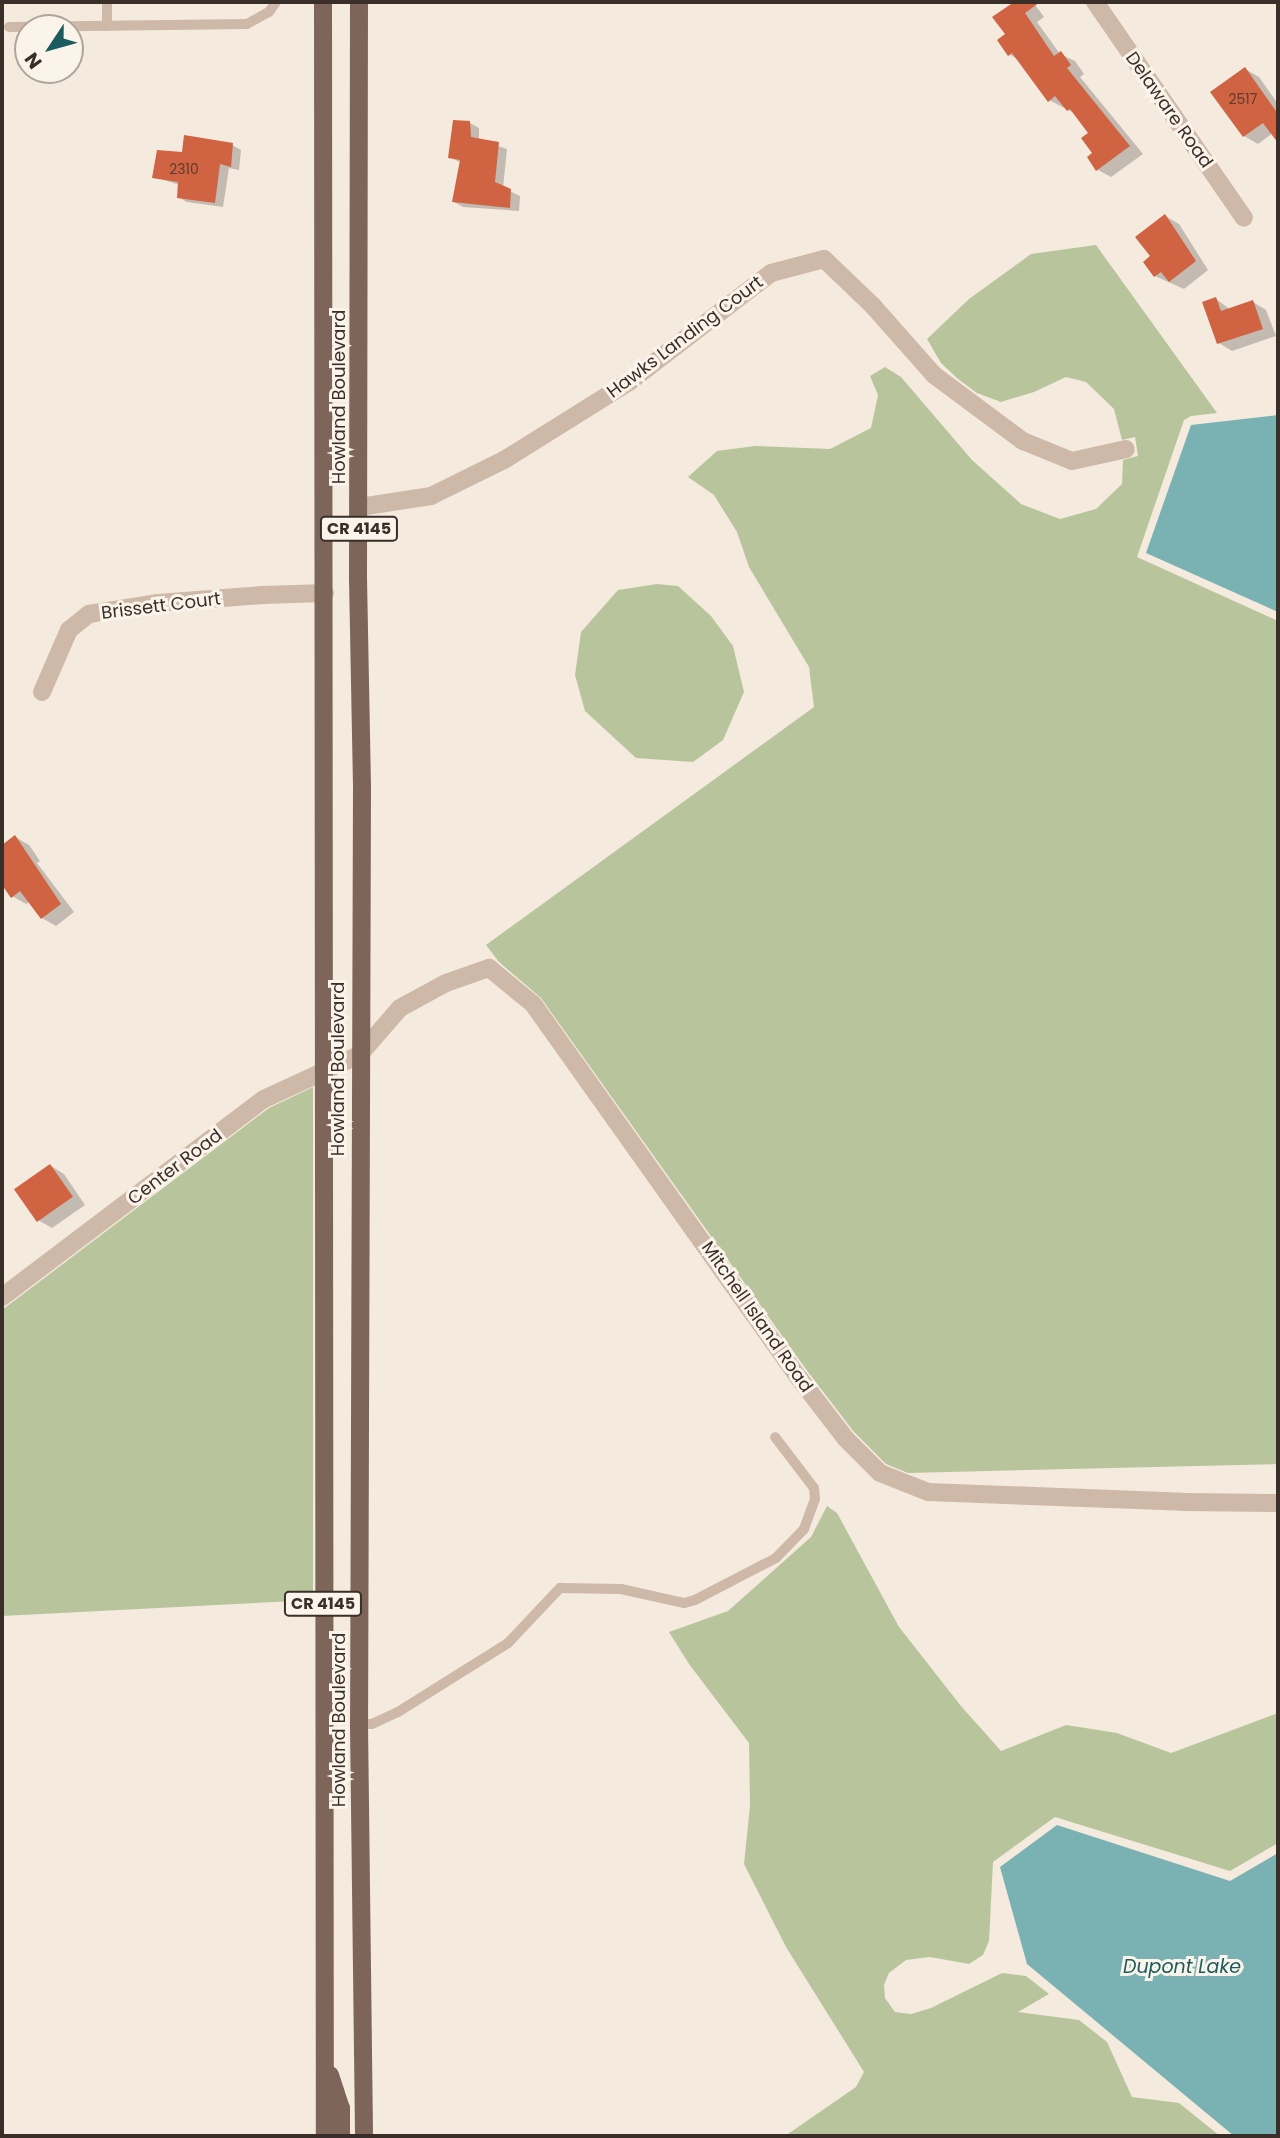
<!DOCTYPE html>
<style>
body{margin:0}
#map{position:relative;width:1280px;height:2138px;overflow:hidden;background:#f4eade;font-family:Poppins,sans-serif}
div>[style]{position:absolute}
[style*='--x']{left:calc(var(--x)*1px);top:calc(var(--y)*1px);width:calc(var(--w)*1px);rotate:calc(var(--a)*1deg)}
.green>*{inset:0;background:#b8c59c}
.water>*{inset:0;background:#7ab2b4}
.shadow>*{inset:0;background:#0003}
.building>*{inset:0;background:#cf6342;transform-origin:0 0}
.service>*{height:10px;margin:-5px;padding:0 5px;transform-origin:5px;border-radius:5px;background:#ceb9a9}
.minor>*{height:18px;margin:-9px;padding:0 9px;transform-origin:9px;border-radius:9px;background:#ceb9a9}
.primary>*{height:18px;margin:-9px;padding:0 9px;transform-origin:9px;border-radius:9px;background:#7d6559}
span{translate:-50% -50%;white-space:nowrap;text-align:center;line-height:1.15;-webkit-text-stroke:6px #fbf4eb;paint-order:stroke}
.number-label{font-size:14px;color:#5f3b2f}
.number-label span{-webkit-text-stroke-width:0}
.shield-label span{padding:2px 5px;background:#fbf4eb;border:2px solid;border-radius:5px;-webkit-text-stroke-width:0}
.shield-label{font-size:16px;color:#3a2e29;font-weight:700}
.street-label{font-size:18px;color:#3a2e29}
.water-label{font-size:19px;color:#1b5c60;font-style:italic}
.frame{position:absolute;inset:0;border:4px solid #3a2e29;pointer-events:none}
.north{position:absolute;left:14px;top:14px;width:70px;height:70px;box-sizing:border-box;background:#fbf4eb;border:2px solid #aea59d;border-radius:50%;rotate:234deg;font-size:19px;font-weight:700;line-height:28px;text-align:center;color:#3a2e29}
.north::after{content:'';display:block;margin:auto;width:24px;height:32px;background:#1b5c60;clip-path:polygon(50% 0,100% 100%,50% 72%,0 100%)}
</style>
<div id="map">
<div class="green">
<div style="clip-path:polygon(1096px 245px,1217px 413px,1191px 416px,1184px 420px,1137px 557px,1278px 621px,1278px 1464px,908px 1473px,886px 1464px,854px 1432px,808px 1372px,541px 998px,499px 962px,486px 945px,814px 707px,809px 667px,749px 567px,737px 532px,714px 495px,688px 477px,717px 451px,755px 446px,830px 449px,871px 428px,878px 395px,870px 376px,885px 367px,901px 377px,972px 460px,1021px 504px,1060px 519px,1096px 509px,1122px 484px,1123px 460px,1138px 456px,1135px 437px,1122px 440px,1114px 409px,1086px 382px,1066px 377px,1034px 392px,1001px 402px,977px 393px,958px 379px,941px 363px,927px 339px,969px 299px,1031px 254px)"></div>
<div style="clip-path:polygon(657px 584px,678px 586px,711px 616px,733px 646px,744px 692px,723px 740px,693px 762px,636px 758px,585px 711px,575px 675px,581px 632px,618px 590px)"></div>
<div style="clip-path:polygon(313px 1087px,313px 1600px,2px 1616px,2px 1310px,269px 1108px)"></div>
<div style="clip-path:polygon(827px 1506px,837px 1513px,899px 1627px,961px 1706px,1001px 1751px,1066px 1725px,1117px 1733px,1171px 1753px,1278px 1713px,1278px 1843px,1230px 1871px,1055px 1817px,993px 1862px,989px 1941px,983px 1955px,969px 1964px,930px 1957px,906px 1960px,889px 1973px,884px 1985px,885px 1998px,895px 2012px,911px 2014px,931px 2008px,1002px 1973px,1026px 1976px,1049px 1994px,1018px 2012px,1079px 2020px,1107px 2042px,1132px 2097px,1179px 2103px,1220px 2136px,785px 2136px,856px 2087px,864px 2072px,786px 1947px,744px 1864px,750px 1806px,749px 1743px,689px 1664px,669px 1632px,728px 1611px,811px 1537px)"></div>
</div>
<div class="water">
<div style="clip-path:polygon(1278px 415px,1278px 612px,1146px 553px,1191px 425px)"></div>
<div style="clip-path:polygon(1057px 1825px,1230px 1881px,1278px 1853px,1278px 2136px,1234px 2136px,1027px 1964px,1000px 1867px)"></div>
</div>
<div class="shadow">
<div style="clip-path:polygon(1017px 2px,1029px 2px,1036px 6px,1044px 17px,1037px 22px,1060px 54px,1075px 61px,1084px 74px,1080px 77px,1143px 154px,1111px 177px,1098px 170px,1090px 134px,1076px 114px,1049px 100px,1020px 61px,1009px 54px,1007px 35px,995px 17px)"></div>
<div style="clip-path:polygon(1245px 69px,1259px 77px,1278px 104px,1278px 140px,1273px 133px,1258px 144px,1244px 136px)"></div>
<div style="clip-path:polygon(470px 123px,479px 128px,479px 140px,507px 149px,503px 188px,520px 196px,519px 211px,463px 207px,454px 202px,461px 163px,450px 157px)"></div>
<div style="clip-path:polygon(232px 145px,241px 150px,239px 170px,229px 168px,223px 207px,187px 202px,178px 197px,180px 185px,154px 177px,183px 154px)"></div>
<div style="clip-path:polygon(1165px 216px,1179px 224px,1208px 270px,1184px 289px,1155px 276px,1145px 262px,1152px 257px)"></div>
<div style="clip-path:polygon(1216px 299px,1231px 310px,1253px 302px,1266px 310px,1276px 336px,1232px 351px,1219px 343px)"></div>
<div style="clip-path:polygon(15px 837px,29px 845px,40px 861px,37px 863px,74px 912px,56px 926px,42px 918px,30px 902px,26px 904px,12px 896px,2px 882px,2px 847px)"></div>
<div style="clip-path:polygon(51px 1166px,64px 1174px,85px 1205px,52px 1228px,38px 1220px)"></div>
</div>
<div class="building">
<div style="clip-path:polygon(1014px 2px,1040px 2px,1025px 13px,1054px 56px,1061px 51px,1071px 65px,1067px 68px,1130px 146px,1096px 171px,1087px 157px,1092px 153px,1081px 138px,1088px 133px,1070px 109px,1067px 111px,1055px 96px,1048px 102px,1012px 53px,1008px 56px,997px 40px,1005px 34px,992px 17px)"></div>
<div style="clip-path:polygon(1245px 67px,1278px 114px,1278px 143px,1263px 123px,1243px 137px,1210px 92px)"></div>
<div style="clip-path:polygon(453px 120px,470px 121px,471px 137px,499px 142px,495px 182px,511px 189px,510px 208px,452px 202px,460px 160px,448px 158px)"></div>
<div style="clip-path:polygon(184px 135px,233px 143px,231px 167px,220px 164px,215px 203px,177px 198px,178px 182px,152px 178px,157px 150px,182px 152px)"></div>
<div style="clip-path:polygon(1165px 214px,1196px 261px,1169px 282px,1161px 272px,1154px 277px,1143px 262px,1150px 256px,1135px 237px)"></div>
<div style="clip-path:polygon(1216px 297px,1221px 311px,1253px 300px,1263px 329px,1217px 344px,1202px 302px)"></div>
<div style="clip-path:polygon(15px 835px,61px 904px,41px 919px,20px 891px,11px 898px,2px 885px,2px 845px)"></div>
<div style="left:50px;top:1164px;width:40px;height:44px;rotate:55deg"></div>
</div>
<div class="service">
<div style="--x:107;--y:2;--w:24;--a:90"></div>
<div style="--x:9;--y:27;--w:238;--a:-0.7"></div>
<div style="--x:247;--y:24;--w:25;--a:-29"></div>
<div style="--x:269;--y:12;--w:12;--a:-55"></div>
<div style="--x:359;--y:1724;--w:13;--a:0"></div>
<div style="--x:372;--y:1724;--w:29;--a:-25"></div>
<div style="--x:398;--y:1712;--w:130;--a:-32.1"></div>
<div style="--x:508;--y:1643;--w:76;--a:-46.6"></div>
<div style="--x:560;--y:1588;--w:61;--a:0.9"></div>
<div style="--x:621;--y:1589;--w:65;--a:12.5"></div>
<div style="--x:684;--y:1603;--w:11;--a:-15"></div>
<div style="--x:695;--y:1600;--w:91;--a:-27.4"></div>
<div style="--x:776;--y:1558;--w:40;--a:-46"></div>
<div style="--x:804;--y:1529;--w:32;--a:-70"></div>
<div style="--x:815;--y:1499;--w:11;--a:-95"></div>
<div style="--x:814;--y:1488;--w:64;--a:-127.4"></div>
</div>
<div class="minor">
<div style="--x:1095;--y:2;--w:262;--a:55.4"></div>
<div style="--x:360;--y:507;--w:72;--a:-8.8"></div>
<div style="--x:431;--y:496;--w:81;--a:-26.3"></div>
<div style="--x:504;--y:460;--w:147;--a:-32"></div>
<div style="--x:629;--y:382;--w:179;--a:-37.5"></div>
<div style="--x:771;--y:273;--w:55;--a:-14.8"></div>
<div style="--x:824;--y:259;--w:68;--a:43.8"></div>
<div style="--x:873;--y:306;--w:92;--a:48.5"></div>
<div style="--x:934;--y:375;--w:111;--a:36.6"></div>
<div style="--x:1023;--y:441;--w:53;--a:22.2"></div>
<div style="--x:1072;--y:461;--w:55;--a:-12.5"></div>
<div style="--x:42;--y:692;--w:68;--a:-66.5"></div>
<div style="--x:69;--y:630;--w:26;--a:-39"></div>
<div style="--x:89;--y:614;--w:70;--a:-9.1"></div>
<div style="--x:158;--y:603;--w:105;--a:-4.4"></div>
<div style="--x:263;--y:595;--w:62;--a:-1.8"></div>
<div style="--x:2;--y:1297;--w:328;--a:-37.1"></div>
<div style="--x:264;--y:1099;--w:105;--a:-24.9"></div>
<div style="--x:359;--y:1055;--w:62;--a:-48.9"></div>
<div style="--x:400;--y:1008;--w:52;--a:-28.5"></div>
<div style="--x:446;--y:983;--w:46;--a:-19.2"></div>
<div style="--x:489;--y:968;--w:57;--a:39.3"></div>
<div style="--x:533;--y:1004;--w:459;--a:54.6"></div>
<div style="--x:799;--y:1378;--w:77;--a:52.4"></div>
<div style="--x:846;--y:1439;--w:48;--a:45"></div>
<div style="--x:880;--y:1473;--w:52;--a:21.6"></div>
<div style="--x:928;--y:1492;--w:255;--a:2.2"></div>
<div style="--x:1183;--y:1502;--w:95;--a:0.6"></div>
</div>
<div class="primary">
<div style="--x:323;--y:2;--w:2134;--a:89.95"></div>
<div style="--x:359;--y:2;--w:576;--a:90.1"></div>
<div style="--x:358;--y:578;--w:210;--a:88.9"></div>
<div style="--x:362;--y:788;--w:936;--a:90.18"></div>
<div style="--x:359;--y:1724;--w:412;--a:89.3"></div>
<div style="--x:330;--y:2075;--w:35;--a:72"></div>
<div style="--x:341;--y:2108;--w:28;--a:90"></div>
</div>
<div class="number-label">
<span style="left:1243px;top:99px">2517</span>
<span style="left:184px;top:169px">2310</span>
</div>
<div class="shield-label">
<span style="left:359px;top:529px">CR 4145</span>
<span style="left:323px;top:1604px">CR 4145</span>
</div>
<div class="street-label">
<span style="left:1169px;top:110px;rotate:55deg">Delaware Road</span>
<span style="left:685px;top:337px;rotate:-37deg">Hawks Landing Court</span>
<span style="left:339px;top:397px;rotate:-90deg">Howland Boulevard</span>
<span style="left:161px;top:606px;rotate:-7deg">Brissett Court</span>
<span style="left:338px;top:1069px;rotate:-90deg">Howland Boulevard</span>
<span style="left:175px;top:1167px;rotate:-37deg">Center Road</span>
<span style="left:757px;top:1317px;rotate:55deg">Mitchell Island Road</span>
<span style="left:339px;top:1720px;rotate:-90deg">Howland Boulevard</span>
</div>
<div class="water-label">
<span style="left:1182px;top:1967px">Dupont Lake</span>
</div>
<div class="frame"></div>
<div class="north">N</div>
</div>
